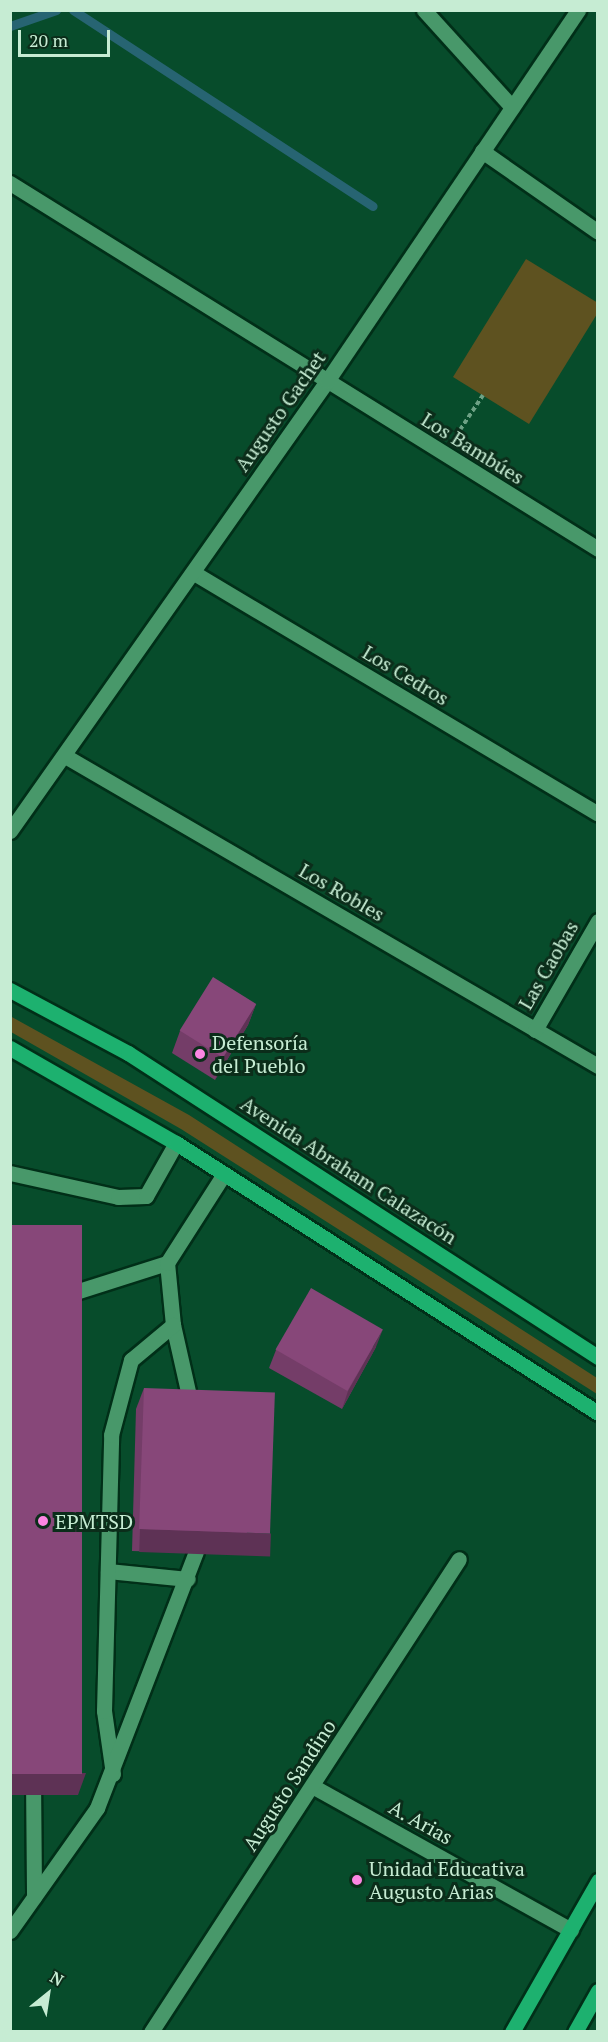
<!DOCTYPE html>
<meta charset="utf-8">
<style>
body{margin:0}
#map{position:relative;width:608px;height:2042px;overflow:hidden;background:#074c2b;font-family:"PT Serif",serif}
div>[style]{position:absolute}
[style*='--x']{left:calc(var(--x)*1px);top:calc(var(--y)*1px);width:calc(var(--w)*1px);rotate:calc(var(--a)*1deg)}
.green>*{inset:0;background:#5e5220}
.stream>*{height:9px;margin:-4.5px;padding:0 4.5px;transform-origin:4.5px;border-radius:4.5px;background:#276472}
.path>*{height:4px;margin-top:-2px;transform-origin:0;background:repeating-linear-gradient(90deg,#6da185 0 4.5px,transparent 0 7.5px)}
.roads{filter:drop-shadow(2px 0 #012f18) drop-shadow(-2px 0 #012f18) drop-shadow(0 2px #012f18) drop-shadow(0 -2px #012f18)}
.minor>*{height:15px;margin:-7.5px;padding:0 7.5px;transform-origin:7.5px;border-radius:7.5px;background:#48986a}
.major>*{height:15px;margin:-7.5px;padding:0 7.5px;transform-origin:7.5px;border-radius:7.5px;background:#1db16f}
.wall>*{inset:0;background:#743d68}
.shaded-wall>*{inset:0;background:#5e3255;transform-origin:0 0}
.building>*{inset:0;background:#874779;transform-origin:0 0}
.dots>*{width:16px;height:16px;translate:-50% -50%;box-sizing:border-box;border:3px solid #0b2d1a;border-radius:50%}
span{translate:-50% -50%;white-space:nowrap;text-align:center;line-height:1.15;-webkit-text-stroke:6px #0b2d1a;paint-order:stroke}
.street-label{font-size:20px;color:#c6ecd3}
.poi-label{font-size:20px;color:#c6ecd3}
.left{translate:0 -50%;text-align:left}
.frame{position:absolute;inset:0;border:12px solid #c6ecd3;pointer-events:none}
.north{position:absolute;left:18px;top:1964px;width:60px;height:60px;-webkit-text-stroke:4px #0b2d1a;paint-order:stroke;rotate:30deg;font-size:16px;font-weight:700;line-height:24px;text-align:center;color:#c6ecd3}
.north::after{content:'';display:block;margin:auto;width:21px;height:27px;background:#c6ecd3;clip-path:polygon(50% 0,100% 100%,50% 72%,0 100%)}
.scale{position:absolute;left:18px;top:30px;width:92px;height:27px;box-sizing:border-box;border:3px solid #c6ecd3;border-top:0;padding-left:8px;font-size:18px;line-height:21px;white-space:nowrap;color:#c6ecd3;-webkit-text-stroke:4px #0b2d1a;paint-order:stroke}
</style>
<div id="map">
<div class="green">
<div style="clip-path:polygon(526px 259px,598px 303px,597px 314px,529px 424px,453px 377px)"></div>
<div style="clip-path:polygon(10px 1016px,189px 1115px,597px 1378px,597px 1394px,181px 1129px,11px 1032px)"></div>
</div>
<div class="stream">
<div style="--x:73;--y:10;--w:358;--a:33.2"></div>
<div style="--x:10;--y:26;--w:49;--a:-19.2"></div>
</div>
<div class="path">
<div style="--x:456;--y:436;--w:49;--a:-56.6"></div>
</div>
<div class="roads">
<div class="minor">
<div style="--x:424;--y:10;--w:131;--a:47.8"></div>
<div style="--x:482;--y:151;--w:141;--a:34.9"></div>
<div style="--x:10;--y:183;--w:693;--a:31.9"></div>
<div style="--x:194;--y:573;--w:470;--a:30.8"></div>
<div style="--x:65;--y:756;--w:617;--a:30.18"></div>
<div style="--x:10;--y:831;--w:550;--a:-54.84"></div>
<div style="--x:327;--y:381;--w:448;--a:-55.9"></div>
<div style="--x:535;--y:1030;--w:126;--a:-60"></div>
<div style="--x:10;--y:1173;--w:111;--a:12.5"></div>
<div style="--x:118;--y:1197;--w:28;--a:-2"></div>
<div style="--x:146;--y:1196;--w:61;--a:-60.5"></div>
<div style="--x:66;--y:1295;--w:106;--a:-17.6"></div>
<div style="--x:192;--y:1409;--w:86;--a:-102.7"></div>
<div style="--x:173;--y:1325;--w:62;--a:-95.5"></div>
<div style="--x:167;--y:1263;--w:106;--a:-57.4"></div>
<div style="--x:108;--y:1571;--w:80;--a:5.7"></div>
<div style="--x:113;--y:1774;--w:64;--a:-98.1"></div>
<div style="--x:104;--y:1711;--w:276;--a:-88.5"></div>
<div style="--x:111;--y:1435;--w:78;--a:-75.1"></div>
<div style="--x:131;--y:1360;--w:55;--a:-39.8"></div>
<div style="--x:33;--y:1777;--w:120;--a:89.5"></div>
<div style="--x:314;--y:1787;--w:294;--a:29.1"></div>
<div style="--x:10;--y:1931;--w:151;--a:-54.7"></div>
<div style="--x:97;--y:1808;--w:275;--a:-68.9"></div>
<div style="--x:151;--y:2032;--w:564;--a:-56.93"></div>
</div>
<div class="major">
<div style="--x:10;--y:990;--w:134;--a:28.1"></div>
<div style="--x:128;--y:1053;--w:560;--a:32.9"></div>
<div style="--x:10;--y:1048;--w:191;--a:29.8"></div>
<div style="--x:176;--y:1143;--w:501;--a:32.61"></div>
<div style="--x:512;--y:2032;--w:174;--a:-60.3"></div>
<div style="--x:575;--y:2032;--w:47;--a:-60.7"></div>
</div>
</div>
<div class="wall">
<div style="clip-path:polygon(256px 1004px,248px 1025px,215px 1080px,172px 1053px,180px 1031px)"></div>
<div style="clip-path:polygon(376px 1347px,342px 1409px,269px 1368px,276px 1350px)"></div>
<div style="clip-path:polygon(144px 1388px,263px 1555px,132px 1551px,136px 1409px)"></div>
</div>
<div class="shaded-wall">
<div style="clip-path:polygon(256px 1004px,248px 1025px,215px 1080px,223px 1058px)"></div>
<div style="clip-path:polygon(383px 1329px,376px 1347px,342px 1409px,348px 1391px)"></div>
<div style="left:140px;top:1529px;width:131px;height:23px;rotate:2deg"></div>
<div style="clip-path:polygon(86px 1773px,78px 1795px,10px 1795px,10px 1774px)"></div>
</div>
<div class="building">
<div style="left:213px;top:977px;width:51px;height:63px;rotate:32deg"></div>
<div style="left:10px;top:1225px;width:72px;height:549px"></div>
<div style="left:311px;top:1288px;width:83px;height:71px;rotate:30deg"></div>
<div style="left:144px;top:1388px;width:131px;height:141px;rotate:2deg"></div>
</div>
<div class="dots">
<div style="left:200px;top:1054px;background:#fc86e3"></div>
<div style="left:43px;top:1521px;background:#fc86e3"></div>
<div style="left:357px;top:1880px;background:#fc86e3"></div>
</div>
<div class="street-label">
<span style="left:280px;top:411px;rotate:-55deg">Augusto Gachet</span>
<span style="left:473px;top:448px;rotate:32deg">Los Bambúes</span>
<span style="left:406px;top:675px;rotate:31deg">Los Cedros</span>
<span style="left:342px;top:892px;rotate:30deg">Los Robles</span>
<span style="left:548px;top:965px;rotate:-60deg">Las Caobas</span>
<span style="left:349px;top:1170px;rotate:33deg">Avenida Abraham Calazacón</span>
<span style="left:289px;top:1785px;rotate:-57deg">Augusto Sandino</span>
<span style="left:421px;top:1822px;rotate:29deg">A. Arias</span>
</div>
<div class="poi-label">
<span class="left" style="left:212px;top:1054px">Defensoría<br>del Pueblo</span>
<span class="left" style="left:55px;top:1521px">EPMTSD</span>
<span class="left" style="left:369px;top:1880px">Unidad Educativa<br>Augusto Arias</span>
</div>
<div class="frame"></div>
<div class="north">N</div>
<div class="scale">20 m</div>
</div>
